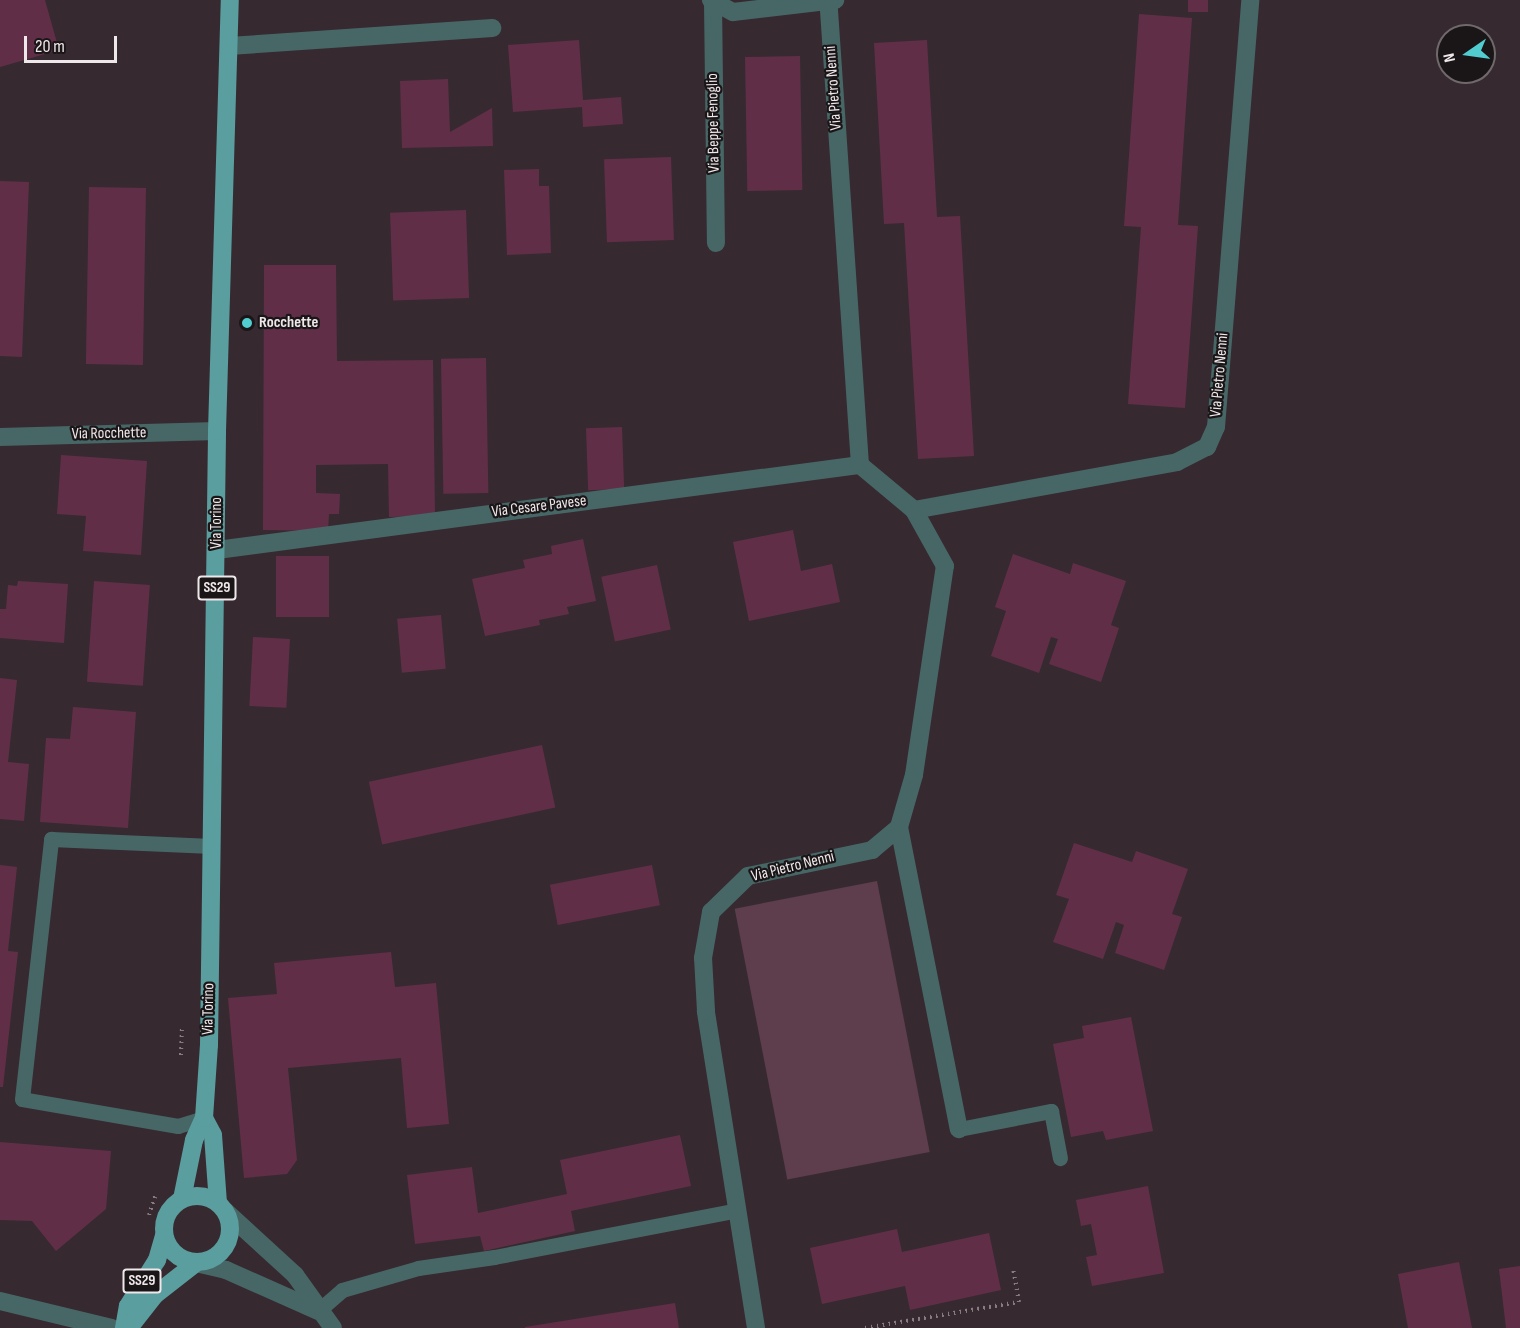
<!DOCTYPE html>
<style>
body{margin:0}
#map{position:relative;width:1520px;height:1328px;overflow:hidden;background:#362a30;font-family:"Sofia Sans Condensed",sans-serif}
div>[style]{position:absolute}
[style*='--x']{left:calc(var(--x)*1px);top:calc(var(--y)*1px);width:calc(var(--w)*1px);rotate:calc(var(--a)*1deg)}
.green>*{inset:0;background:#5e3d4d;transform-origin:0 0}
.building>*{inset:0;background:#612e48;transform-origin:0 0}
.path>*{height:4px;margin-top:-2px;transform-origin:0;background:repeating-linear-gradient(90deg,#867c81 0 1.5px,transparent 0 6px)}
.lane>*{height:15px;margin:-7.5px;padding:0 7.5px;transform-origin:7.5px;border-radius:7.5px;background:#476767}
.street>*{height:18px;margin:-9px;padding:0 9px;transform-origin:9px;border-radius:9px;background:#476767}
.primary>*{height:18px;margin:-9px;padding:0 9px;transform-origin:9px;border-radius:9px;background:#5a9e9f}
.primary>.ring{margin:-9px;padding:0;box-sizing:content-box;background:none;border:18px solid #5a9e9f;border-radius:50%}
.dots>*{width:16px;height:16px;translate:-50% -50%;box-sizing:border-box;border:3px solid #1a1517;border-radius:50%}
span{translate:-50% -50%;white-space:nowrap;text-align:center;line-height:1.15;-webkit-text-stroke:4.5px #1a1517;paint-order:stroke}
.shield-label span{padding:2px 4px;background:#1a1517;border:2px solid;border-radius:4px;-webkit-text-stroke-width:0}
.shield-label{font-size:15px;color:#efe8eb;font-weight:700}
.street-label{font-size:16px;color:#efe8eb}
.poi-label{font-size:16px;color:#efe8eb;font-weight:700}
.left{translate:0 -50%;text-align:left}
.north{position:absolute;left:1436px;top:24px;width:60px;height:60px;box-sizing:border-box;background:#1a1517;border:2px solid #6f696c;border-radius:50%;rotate:257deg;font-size:16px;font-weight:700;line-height:24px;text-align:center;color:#efe8eb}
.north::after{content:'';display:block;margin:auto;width:21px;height:27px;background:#52cdcf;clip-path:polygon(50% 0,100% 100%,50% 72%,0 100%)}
.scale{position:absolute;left:24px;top:36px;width:93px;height:27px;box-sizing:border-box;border:3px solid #efe8eb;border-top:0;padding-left:8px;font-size:18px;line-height:21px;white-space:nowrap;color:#efe8eb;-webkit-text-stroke:4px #1a1517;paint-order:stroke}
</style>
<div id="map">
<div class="green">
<div style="left:877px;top:881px;width:276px;height:145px;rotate:79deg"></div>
</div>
<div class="building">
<div style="clip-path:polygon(0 0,45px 0,59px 50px,0 67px)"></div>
<div style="left:1188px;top:0;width:20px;height:12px"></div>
<div style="clip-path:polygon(1139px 14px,1192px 18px,1178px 225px,1198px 226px,1185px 408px,1128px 404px,1141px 227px,1124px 226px)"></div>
<div style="clip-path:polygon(579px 40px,583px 100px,621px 97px,623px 124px,583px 127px,582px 107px,513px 112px,508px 45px)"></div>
<div style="clip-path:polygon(927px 40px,937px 217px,960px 216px,974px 456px,918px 459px,904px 223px,884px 224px,874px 43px)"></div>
<div style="left:800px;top:56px;width:134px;height:55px;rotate:89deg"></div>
<div style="clip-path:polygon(448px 79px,450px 132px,492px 108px,493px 146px,402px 148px,400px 81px)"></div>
<div style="left:671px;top:157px;width:83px;height:67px;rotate:88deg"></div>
<div style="clip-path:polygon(539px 169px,539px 186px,549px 186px,551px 253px,507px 255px,504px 170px)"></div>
<div style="clip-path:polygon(0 181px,29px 182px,22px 357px,0 356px)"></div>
<div style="left:89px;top:187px;width:57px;height:177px;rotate:1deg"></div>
<div style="left:466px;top:210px;width:88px;height:76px;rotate:88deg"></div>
<div style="clip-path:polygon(264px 265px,336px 265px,337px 361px,433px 360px,435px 516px,389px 517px,388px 464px,316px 465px,316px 493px,340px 494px,339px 514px,329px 514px,328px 531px,263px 530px)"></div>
<div style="left:486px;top:358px;width:135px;height:45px;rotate:89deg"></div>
<div style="left:622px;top:427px;width:62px;height:36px;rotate:88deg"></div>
<div style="clip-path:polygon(61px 455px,147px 461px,141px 555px,83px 551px,86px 516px,57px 514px)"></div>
<div style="clip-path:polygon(793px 530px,801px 571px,832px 564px,840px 602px,749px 621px,733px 542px)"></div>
<div style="clip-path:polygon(583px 539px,596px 601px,567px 607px,569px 614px,539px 620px,540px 625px,485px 636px,472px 579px,525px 568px,523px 560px,552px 554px,551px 546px)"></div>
<div style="clip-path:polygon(1013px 554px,1070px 574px,1073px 563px,1126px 581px,1111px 625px,1119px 628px,1101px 682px,1049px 664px,1058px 639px,1051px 637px,1039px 673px,991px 656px,1006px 611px,995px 607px)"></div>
<div style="left:276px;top:556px;width:53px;height:61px"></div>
<div style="left:657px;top:565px;width:66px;height:57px;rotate:78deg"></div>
<div style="clip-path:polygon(18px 581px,68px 584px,64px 643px,0 638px,0 609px,6px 609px,8px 585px,17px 586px)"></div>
<div style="left:94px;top:581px;width:56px;height:101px;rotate:4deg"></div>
<div style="left:441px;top:615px;width:54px;height:44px;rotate:85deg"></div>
<div style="left:253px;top:637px;width:37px;height:69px;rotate:3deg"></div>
<div style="clip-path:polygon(0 678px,17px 680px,8px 762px,29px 764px,24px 821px,0 819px)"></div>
<div style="clip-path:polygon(73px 707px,136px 712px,128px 828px,40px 822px,46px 738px,70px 739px)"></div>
<div style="left:542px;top:745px;width:64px;height:177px;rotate:78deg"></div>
<div style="clip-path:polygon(1074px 843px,1132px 862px,1136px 851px,1188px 869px,1172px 914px,1182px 917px,1164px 970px,1115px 953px,1124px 925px,1116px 922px,1103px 959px,1053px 942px,1069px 899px,1056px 895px)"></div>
<div style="clip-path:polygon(0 865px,17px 867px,8px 951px,18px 952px,3px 1087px,0 1087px)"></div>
<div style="left:652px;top:865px;width:41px;height:104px;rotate:79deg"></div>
<div style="clip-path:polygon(391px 952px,395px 987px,436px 983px,449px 1124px,407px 1128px,401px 1058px,288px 1068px,297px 1160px,287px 1174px,244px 1178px,228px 998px,277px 994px,274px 963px)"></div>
<div style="clip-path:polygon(1131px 1017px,1153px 1131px,1106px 1140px,1103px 1131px,1071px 1137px,1053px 1044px,1084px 1038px,1082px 1026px)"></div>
<div style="clip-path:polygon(680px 1135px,691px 1186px,571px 1211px,575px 1231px,484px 1251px,480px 1236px,415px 1244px,407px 1175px,472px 1167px,478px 1213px,567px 1194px,560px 1160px)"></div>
<div style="clip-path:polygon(0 1142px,111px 1151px,106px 1209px,56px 1251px,32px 1221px,0 1220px)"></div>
<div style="clip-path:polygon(1148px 1186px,1164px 1273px,1092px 1286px,1086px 1257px,1097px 1255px,1091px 1224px,1081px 1226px,1076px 1200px)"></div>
<div style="clip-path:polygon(897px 1229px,902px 1252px,989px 1233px,1001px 1290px,910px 1310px,905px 1286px,822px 1304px,810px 1248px)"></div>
<div style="clip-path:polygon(1459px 1262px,1472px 1328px,1408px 1328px,1398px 1274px)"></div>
<div style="clip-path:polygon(1520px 1266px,1520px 1328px,1506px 1328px,1499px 1269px)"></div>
<div style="clip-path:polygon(675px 1303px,679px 1328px,525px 1328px,525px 1327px)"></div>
</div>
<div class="path">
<div style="--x:181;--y:1055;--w:29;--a:-88"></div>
<div style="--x:149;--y:1215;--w:22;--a:-72"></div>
<div style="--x:865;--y:1328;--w:156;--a:-9.6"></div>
<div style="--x:1019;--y:1302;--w:34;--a:-100"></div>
</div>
<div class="lane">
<div style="--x:204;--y:1118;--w:27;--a:163"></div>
<div style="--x:178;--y:1126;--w:158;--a:-170.2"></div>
<div style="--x:22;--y:1099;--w:262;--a:-83.6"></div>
<div style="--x:51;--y:839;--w:161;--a:2.5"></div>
<div style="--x:959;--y:1129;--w:94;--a:-11.1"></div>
<div style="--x:1051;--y:1111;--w:48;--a:79.2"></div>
<div style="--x:318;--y:1311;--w:32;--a:-41"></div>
<div style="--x:342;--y:1290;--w:79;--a:-16.1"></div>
<div style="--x:418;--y:1268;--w:77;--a:-8.2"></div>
<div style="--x:494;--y:1257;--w:248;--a:-10.9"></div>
</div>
<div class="street">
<div style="--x:711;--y:0;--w:25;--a:29"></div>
<div style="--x:733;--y:12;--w:103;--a:-6.7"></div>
<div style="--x:713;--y:2;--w:241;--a:89.3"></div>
<div style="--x:229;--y:46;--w:264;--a:-3.9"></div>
<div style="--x:0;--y:437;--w:217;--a:-1.6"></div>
<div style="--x:914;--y:510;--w:267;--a:-10.3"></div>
<div style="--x:1177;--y:462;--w:34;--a:-27"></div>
<div style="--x:1207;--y:447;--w:22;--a:-66"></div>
<div style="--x:1216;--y:427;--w:428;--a:-85.4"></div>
<div style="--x:217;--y:550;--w:649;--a:-7.53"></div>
<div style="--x:899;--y:827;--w:308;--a:78.8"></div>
<div style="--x:225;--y:1211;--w:95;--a:42.4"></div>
<div style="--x:295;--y:1275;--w:65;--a:54.4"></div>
<div style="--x:196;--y:1263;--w:31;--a:13"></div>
<div style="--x:226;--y:1270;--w:101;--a:24"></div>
<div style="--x:0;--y:1301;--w:115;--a:13.6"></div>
<div style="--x:756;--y:1328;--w:321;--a:-99"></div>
<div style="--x:706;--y:1011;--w:53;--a:-93.2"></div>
<div style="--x:703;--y:958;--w:47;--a:-80.1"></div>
<div style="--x:711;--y:912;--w:52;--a:-44.2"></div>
<div style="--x:748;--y:876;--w:127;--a:-11.8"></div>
<div style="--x:872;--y:850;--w:35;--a:-40"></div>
<div style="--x:899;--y:827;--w:54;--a:-73.9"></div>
<div style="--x:914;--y:775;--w:211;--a:-81.6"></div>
<div style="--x:945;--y:566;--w:64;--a:-119"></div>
<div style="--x:914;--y:510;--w:70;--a:-140.2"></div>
<div style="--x:860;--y:465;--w:465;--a:-93.9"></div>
</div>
<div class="primary">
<div style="--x:204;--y:1118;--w:19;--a:62"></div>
<div style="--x:213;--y:1135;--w:68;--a:85.8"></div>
<div class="ring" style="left:164px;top:1196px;width:48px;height:48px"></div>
<div style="--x:182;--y:1199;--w:60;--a:-78.5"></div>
<div style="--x:194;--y:1140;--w:24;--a:-66"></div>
<div style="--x:204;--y:1118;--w:73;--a:-86.1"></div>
<div style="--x:209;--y:1045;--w:614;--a:-89.25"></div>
<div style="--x:217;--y:431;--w:431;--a:-88.3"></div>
<div style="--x:124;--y:1328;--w:22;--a:-80"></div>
<div style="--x:128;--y:1306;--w:54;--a:-57.8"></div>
<div style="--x:157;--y:1260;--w:25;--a:-74"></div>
<div style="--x:129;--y:1328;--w:42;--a:-51.8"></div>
<div style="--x:155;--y:1295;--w:52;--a:-38"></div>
</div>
<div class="dots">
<div style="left:247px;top:323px;background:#52cdcf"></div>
</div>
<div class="shield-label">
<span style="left:217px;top:588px">SS29</span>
<span style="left:142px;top:1281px">SS29</span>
</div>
<div class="street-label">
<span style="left:834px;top:88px;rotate:-94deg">Via Pietro Nenni</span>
<span style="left:714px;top:123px;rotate:-91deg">Via Beppe Fenoglio</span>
<span style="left:1220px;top:375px;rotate:-85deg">Via Pietro Nenni</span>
<span style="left:109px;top:434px;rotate:-1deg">Via Rocchette</span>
<span style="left:539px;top:507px;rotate:-7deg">Via Cesare Pavese</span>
<span style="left:217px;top:523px;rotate:-90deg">Via Torino</span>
<span style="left:793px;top:867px;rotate:-14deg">Via Pietro Nenni</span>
<span style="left:209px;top:1009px;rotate:-89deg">Via Torino</span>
</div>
<div class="poi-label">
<span class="left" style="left:259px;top:323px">Rocchette</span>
</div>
<div class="north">N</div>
<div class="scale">20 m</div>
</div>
